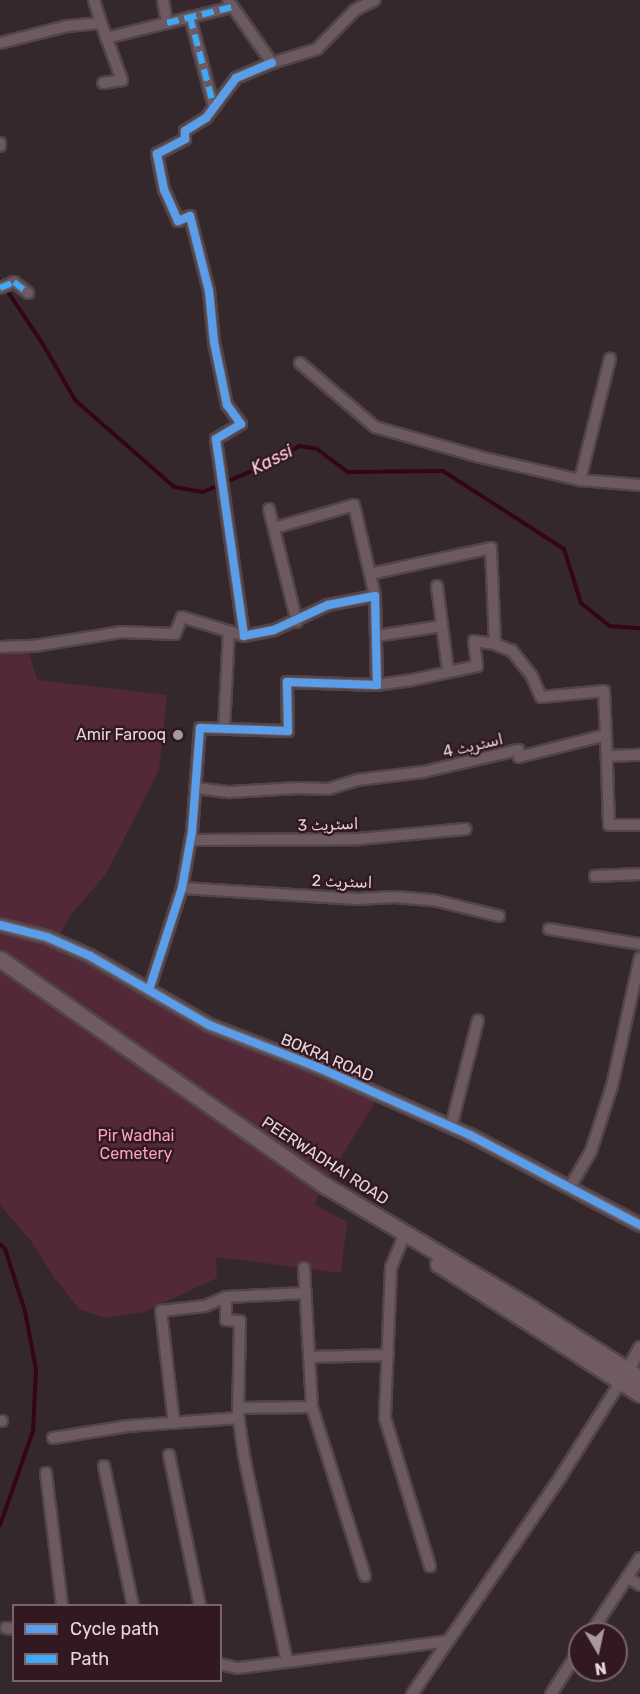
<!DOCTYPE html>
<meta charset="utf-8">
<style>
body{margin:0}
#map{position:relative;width:640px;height:1694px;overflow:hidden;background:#35282c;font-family:Rubik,"Noto Naskh Arabic",sans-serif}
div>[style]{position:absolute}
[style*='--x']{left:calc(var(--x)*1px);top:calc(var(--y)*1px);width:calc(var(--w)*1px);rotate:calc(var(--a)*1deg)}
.green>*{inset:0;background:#532839}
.stream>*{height:4px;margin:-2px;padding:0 2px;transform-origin:2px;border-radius:2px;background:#34041b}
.roads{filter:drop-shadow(2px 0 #514549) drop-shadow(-2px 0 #514549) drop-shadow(0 2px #514549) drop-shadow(0 -2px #514549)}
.minor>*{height:10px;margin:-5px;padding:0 5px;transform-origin:5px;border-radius:5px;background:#6c5a60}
.tertiary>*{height:12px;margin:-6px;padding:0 6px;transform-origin:6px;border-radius:6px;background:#6c5a60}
.secondary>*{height:15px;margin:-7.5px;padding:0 7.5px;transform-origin:7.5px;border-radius:7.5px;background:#715b63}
.quiet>*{height:6px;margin-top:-3px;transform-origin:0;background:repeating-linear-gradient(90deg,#3fa9f5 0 12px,transparent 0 18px)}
.cycleway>*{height:8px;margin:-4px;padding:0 4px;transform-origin:4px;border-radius:4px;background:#5a9eea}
.dots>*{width:16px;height:16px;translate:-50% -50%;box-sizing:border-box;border:3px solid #311821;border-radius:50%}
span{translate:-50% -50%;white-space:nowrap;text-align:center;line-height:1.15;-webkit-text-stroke:5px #311821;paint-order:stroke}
.poi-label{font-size:16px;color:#e8d6db}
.right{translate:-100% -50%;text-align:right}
.street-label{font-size:16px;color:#e8d6db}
.park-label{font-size:16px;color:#fba1c2}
.water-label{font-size:18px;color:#ffcfdf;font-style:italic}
.legend{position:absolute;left:12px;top:1604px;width:210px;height:78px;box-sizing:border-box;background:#311821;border:2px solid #7a646b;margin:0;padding:8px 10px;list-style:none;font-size:18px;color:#e8d6db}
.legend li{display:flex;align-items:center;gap:12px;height:30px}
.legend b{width:30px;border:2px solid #7a646b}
.north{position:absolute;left:568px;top:1622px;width:60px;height:60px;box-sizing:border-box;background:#311821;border:2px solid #7a646b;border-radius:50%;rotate:171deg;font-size:16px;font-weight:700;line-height:24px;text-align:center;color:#e8d6db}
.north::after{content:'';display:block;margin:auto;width:21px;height:27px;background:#a9999e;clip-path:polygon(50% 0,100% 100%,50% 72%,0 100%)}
</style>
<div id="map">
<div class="green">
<div style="clip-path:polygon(0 645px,27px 646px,37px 680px,167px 695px,159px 770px,106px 874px,70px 916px,54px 944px,151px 1001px,225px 1037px,377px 1099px,320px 1191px,315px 1205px,347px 1222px,341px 1273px,216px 1257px,217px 1278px,144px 1312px,105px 1318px,79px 1309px,53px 1276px,31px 1241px,0 1205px)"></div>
</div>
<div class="stream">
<div style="--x:0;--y:280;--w:79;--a:56.3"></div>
<div style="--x:44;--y:346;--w:62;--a:60.1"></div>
<div style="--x:75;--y:400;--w:132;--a:41.3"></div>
<div style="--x:174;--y:487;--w:29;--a:10"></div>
<div style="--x:203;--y:492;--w:81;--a:-23.4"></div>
<div style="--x:277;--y:460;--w:26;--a:-32"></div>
<div style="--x:299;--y:446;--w:18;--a:9"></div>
<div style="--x:317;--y:449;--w:39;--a:37"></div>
<div style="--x:348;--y:472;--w:95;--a:-0.6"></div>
<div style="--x:443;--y:471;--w:144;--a:32.8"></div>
<div style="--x:564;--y:549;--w:57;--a:72.5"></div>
<div style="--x:581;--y:603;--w:36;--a:39"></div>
<div style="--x:609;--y:626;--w:31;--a:4"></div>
<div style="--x:0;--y:1244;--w:7;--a:45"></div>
<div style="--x:5;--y:1249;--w:65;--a:72.1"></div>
<div style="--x:25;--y:1311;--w:60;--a:79.4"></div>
<div style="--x:36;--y:1370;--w:61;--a:92.8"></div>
<div style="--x:33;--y:1431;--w:100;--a:109.3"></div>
</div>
<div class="roads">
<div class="minor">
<div style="--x:94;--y:0;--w:24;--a:73"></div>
<div style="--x:228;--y:0;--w:77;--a:55.1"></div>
<div style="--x:272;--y:63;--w:47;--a:-17.3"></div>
<div style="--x:317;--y:49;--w:54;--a:-45.7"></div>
<div style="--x:355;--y:10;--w:22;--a:-27"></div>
<div style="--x:190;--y:17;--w:93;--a:75.1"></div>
<div style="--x:167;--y:23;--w:67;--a:-13.8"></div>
<div style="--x:106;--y:38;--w:63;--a:-13.8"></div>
<div style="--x:167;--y:23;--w:23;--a:-100"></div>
<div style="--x:0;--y:43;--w:69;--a:-14.2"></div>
<div style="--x:67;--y:26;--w:34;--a:-5"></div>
<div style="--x:101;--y:23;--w:61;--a:69.8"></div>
<div style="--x:122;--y:80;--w:19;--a:171"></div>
<div style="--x:0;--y:143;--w:3;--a:90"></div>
<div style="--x:0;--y:288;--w:15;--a:-23"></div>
<div style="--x:14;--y:282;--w:18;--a:38"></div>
<div style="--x:300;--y:363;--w:99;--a:40.5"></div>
<div style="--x:375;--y:427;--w:109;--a:15.9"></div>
<div style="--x:480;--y:457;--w:103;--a:13"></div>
<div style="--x:580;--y:480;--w:60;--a:4.8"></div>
<div style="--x:580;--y:480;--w:125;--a:-76.1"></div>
<div style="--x:269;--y:509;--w:116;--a:76.1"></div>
<div style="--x:274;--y:528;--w:83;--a:-16"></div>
<div style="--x:354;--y:505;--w:93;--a:77"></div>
<div style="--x:370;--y:574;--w:124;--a:-12.1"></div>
<div style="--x:491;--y:548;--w:96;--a:87.6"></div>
<div style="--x:495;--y:644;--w:21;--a:-172"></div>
<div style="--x:474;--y:641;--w:25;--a:83"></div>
<div style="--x:477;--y:666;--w:66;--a:167.8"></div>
<div style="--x:412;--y:680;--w:35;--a:172"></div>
<div style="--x:437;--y:586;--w:86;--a:82.6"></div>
<div style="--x:376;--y:636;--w:67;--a:-8.6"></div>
<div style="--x:0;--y:647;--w:34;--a:-2"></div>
<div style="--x:34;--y:646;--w:88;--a:-9.1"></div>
<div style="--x:121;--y:632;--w:54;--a:2.1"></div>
<div style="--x:175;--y:634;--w:18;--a:-68"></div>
<div style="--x:182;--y:617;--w:65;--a:17"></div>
<div style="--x:224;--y:729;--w:98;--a:-87.1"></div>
<div style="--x:606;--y:735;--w:90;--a:88.1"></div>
<div style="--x:609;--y:825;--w:31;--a:0"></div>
<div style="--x:607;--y:756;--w:33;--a:-2"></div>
<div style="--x:195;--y:788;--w:35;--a:7"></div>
<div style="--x:230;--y:792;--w:68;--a:-3.4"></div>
<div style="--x:298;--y:788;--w:30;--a:2"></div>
<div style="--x:328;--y:789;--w:30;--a:-17"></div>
<div style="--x:357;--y:780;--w:66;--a:-6.9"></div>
<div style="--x:423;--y:772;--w:98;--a:-13"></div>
<div style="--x:518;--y:750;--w:7;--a:82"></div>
<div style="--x:519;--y:757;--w:90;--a:-14.2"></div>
<div style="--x:606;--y:735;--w:44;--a:-92.6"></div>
<div style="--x:604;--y:691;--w:63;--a:174.6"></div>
<div style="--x:541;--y:697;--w:24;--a:-114"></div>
<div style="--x:531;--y:675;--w:31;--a:-128"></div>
<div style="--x:512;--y:651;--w:18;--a:-158"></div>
<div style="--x:191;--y:840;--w:167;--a:-0.3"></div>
<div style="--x:358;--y:839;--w:108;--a:-5.3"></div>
<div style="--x:595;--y:876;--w:45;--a:-2.5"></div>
<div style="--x:182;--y:888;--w:176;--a:3.6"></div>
<div style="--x:358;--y:899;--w:37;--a:-3"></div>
<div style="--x:395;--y:897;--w:38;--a:5"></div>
<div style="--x:433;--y:900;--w:68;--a:13.6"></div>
<div style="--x:549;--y:929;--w:92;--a:9.4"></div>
<div style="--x:149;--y:990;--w:107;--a:-72.1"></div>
<div style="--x:182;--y:888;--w:57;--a:-79.9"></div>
<div style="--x:192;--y:832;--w:104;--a:-85.6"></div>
<div style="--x:200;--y:728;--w:88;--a:2"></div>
<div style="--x:288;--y:731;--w:49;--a:-91.2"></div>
<div style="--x:287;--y:682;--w:90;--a:1.9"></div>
<div style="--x:377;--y:685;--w:89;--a:-91.3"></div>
<div style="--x:375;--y:596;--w:48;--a:169.2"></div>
<div style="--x:328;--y:605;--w:60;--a:155.2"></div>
<div style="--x:274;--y:630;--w:31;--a:169"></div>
<div style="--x:244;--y:636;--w:199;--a:-98.1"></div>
<div style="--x:216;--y:439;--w:29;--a:-31"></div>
<div style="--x:241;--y:424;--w:24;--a:-126"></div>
<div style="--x:227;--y:405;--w:64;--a:-101.7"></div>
<div style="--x:214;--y:342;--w:51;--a:-95.6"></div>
<div style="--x:209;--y:291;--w:77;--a:-104.2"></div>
<div style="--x:190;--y:216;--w:13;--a:157"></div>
<div style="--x:178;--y:221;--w:34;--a:-114"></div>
<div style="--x:164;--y:190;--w:37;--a:-101"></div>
<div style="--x:157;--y:154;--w:32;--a:-28"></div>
<div style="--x:185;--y:139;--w:8;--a:-90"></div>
<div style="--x:185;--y:131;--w:25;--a:-32"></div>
<div style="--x:206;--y:118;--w:50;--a:-53.1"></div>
<div style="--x:236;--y:78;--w:39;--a:-23"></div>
<div style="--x:451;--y:1127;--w:110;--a:-75.8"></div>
<div style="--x:570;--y:1187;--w:42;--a:-59.7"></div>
<div style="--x:591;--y:1151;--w:68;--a:-72.1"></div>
<div style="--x:612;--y:1086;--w:131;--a:-77.7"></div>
<div style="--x:405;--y:1233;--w:37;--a:112"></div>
<div style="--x:391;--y:1267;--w:151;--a:92.3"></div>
<div style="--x:385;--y:1418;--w:155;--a:73.1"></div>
<div style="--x:304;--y:1268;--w:139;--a:86.7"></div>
<div style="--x:312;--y:1407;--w:177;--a:72.6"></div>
<div style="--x:226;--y:1297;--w:23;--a:90"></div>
<div style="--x:226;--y:1320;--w:14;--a:4"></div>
<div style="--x:240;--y:1321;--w:92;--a:91.2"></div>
<div style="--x:238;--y:1413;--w:43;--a:82.1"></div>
<div style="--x:244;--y:1456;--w:210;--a:78.2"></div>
<div style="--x:287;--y:1662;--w:162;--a:-7.4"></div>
<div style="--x:309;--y:1357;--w:79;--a:-1.5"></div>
<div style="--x:238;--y:1408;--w:74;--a:-0.8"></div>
<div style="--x:0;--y:1421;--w:2;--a:0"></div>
<div style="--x:174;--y:1423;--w:113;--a:-96.6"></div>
<div style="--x:161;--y:1311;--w:44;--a:-6.5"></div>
<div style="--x:205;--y:1306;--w:23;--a:-23"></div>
<div style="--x:226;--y:1297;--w:80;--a:-2.9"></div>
<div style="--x:53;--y:1438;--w:76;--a:-9.1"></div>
<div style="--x:128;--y:1426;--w:111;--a:-4.1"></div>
<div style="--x:169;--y:1455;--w:154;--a:78.4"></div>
<div style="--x:104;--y:1466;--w:143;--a:78.3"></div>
<div style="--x:46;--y:1473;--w:134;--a:83.1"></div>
<div style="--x:627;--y:1577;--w:15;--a:32"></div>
<div style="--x:6;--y:1628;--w:8;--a:7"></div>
<div style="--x:590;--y:1634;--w:91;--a:-56.7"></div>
<div style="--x:220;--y:1664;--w:18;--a:13"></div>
<div style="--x:238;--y:1668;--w:49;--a:-7"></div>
<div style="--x:412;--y:1694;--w:264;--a:-55.6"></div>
<div style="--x:561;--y:1476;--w:116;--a:-57.7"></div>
<div style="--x:551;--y:1694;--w:54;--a:-57.2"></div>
</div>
<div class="tertiary">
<div style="--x:0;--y:925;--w:49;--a:14.3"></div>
<div style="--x:47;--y:937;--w:47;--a:23.8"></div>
<div style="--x:90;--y:956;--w:138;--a:30.1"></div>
<div style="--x:209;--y:1025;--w:116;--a:21.3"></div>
<div style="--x:317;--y:1067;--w:167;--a:24"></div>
<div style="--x:470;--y:1135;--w:192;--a:27.9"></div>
<div style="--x:628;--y:1370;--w:25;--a:-61"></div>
</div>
<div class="secondary">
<div style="--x:0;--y:959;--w:397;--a:34.9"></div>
<div style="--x:326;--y:1186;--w:240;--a:30.8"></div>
<div style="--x:532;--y:1309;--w:128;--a:32.6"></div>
<div style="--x:438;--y:1264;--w:240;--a:32.8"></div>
</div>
</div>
<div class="quiet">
<div style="--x:190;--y:17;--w:93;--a:75.1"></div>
<div style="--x:167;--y:23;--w:67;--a:-13.8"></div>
<div style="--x:0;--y:288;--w:15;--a:-23"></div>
<div style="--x:14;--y:282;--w:18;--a:38"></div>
</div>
<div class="cycleway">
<div style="--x:0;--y:925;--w:49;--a:14.3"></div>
<div style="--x:47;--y:937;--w:47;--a:23.8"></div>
<div style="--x:90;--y:956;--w:138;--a:30.1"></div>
<div style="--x:209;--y:1025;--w:116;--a:21.3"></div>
<div style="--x:317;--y:1067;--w:167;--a:24"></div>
<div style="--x:470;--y:1135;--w:192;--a:27.9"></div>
<div style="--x:149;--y:990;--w:107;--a:-72.1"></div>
<div style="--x:182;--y:888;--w:57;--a:-79.9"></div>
<div style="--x:192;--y:832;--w:104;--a:-85.6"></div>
<div style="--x:200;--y:728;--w:88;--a:2"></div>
<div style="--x:288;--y:731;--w:49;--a:-91.2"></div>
<div style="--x:287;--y:682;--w:90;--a:1.9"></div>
<div style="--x:377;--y:685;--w:89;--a:-91.3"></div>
<div style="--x:375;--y:596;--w:48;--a:169.2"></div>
<div style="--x:328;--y:605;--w:60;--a:155.2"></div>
<div style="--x:274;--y:630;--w:31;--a:169"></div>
<div style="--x:244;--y:636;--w:199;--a:-98.1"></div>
<div style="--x:216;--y:439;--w:29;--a:-31"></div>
<div style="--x:241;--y:424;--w:24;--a:-126"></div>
<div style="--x:227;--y:405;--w:64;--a:-101.7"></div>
<div style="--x:214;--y:342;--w:51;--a:-95.6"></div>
<div style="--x:209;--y:291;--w:77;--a:-104.2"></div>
<div style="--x:190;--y:216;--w:13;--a:157"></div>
<div style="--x:178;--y:221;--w:34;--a:-114"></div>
<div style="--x:164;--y:190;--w:37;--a:-101"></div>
<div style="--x:157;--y:154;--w:32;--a:-28"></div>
<div style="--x:185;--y:139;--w:8;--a:-90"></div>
<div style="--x:185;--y:131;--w:25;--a:-32"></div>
<div style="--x:206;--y:118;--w:50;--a:-53.1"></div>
<div style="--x:236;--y:78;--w:39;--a:-23"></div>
</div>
<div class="dots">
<div style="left:178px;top:735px;background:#a9999e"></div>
</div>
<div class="poi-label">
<span class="right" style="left:166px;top:735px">Amir Farooq</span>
</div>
<div class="street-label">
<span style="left:473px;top:746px;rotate:-13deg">اسٹریٹ 4</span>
<span style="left:328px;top:825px;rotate:-2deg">اسٹریٹ 3</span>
<span style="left:342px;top:882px;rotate:2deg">اسٹریٹ 2</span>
<span style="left:327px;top:1058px;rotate:23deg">BOKRA ROAD</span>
<span style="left:325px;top:1161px;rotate:33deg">PEERWADHAI ROAD</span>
</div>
<div class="park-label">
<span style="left:136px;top:1145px">Pir Wadhai<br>Cemetery</span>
</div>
<div class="water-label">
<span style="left:272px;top:460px;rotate:-27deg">Kassi</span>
</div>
<ul class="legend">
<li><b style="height:8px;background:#5a9eea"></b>Cycle path</li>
<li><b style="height:8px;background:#3fa9f5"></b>Path</li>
</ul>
<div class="north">N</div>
</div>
